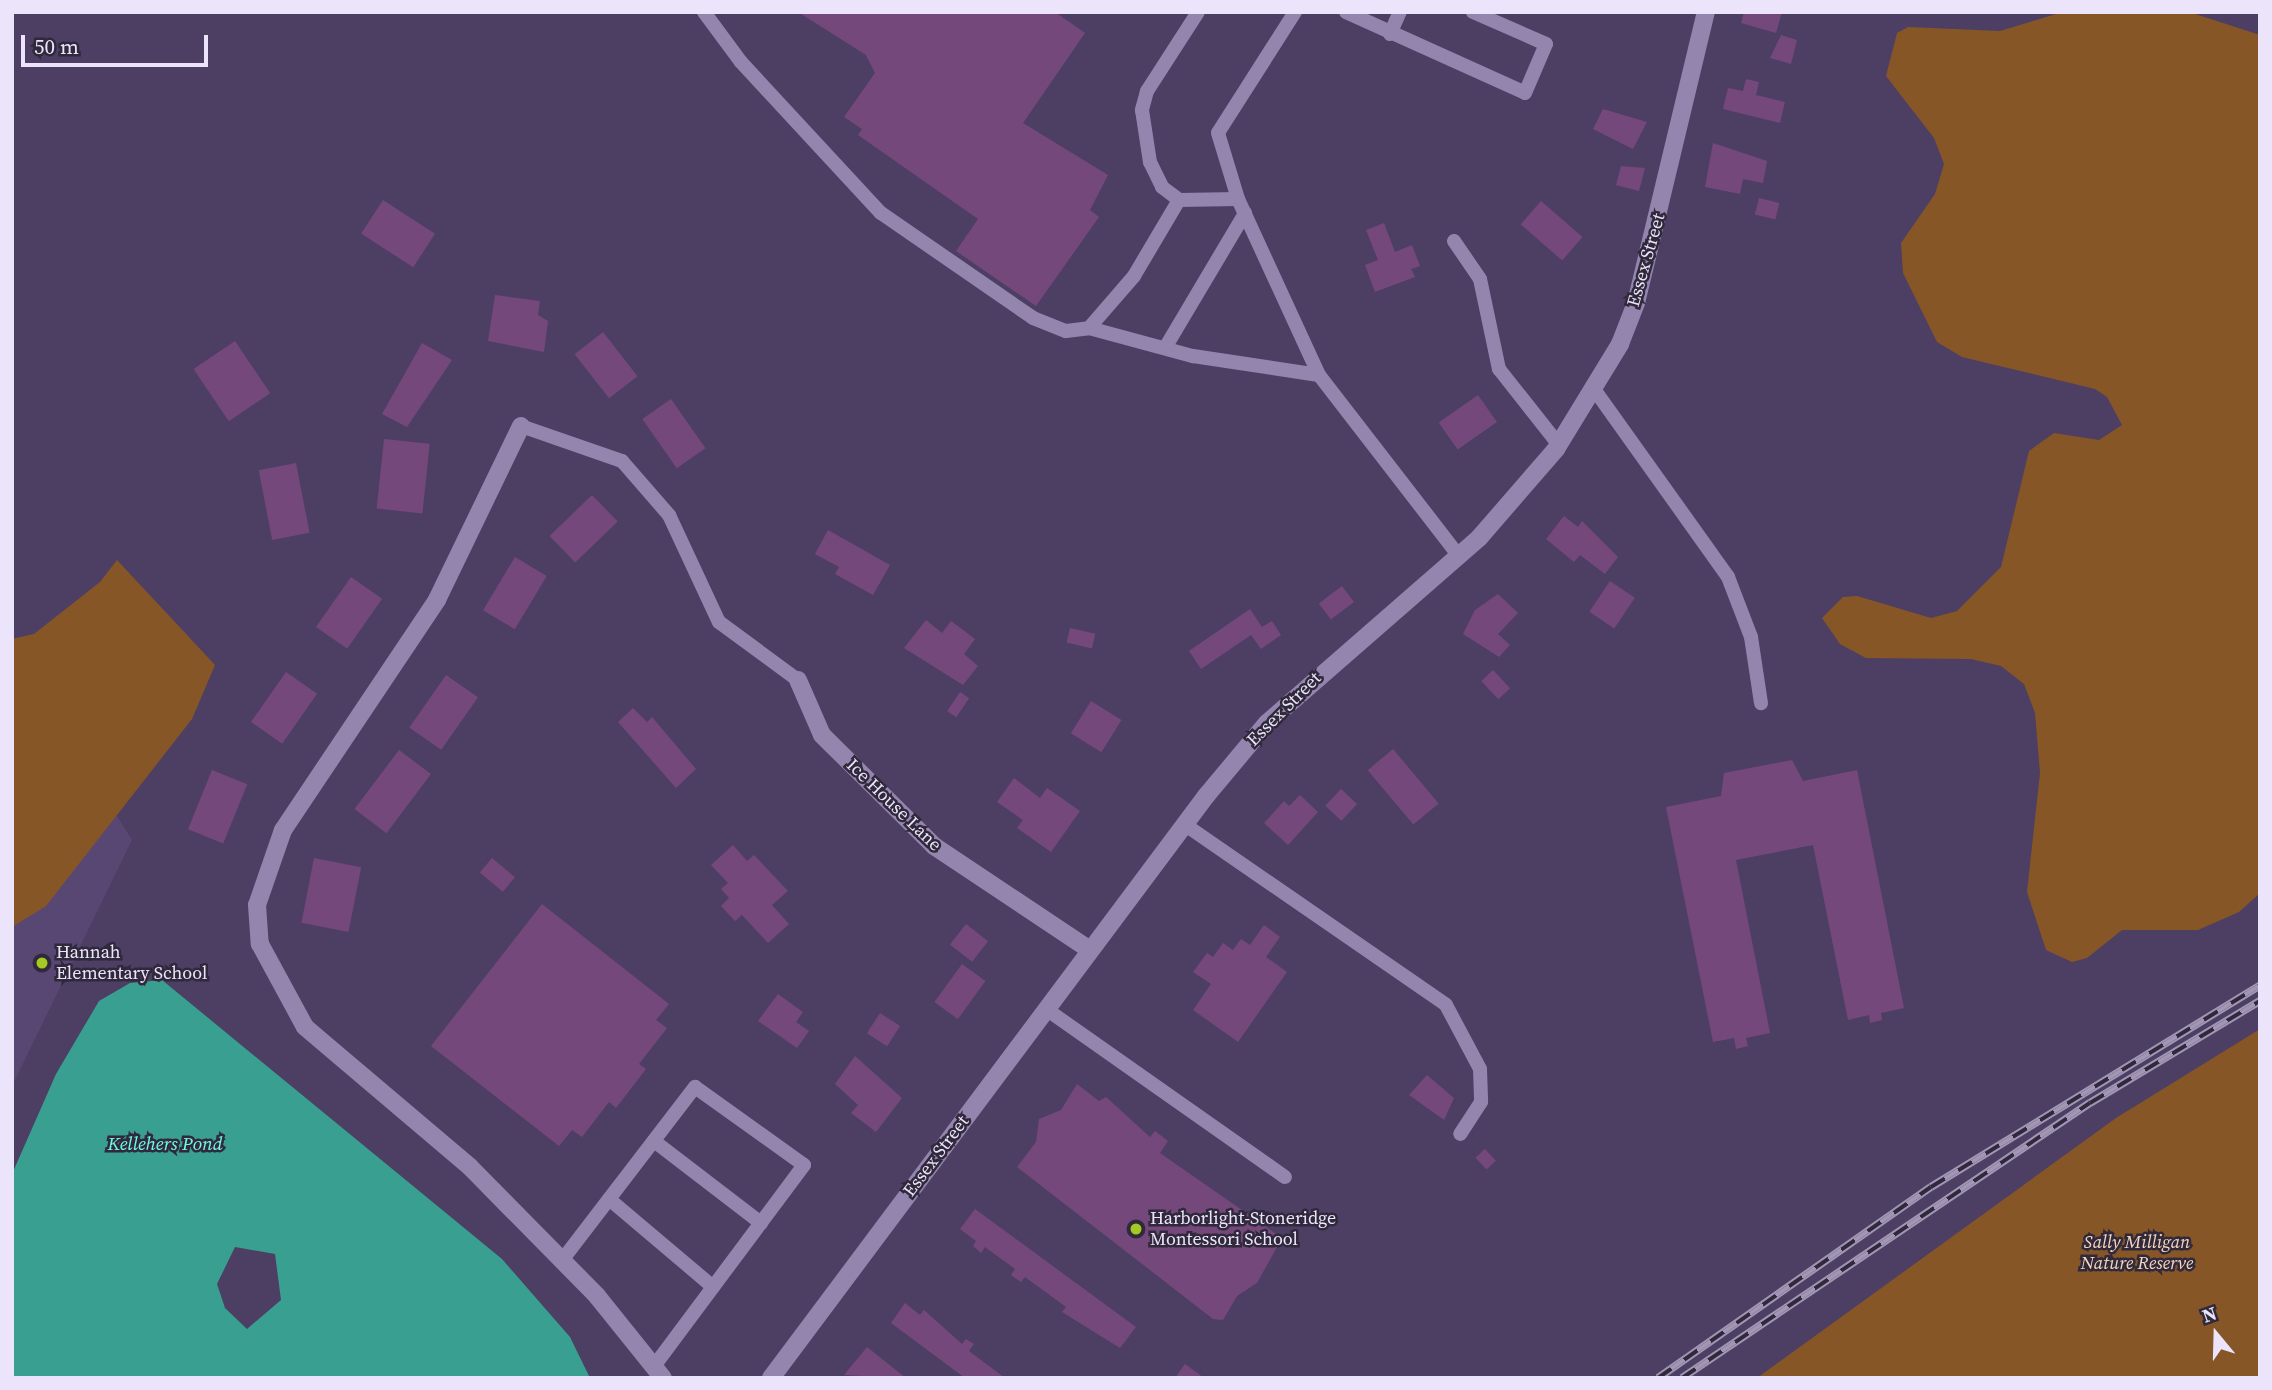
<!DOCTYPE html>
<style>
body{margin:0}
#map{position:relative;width:2272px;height:1390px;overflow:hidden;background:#4d3e64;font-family:"Source Serif 4",serif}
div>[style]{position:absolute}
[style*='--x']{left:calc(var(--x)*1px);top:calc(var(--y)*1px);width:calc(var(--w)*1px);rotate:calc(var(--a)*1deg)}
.built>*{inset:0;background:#594773}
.green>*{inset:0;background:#875627}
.water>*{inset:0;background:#399f90}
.building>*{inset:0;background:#75487c;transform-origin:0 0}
.service>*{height:14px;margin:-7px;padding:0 7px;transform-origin:7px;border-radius:7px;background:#9485ae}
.minor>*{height:18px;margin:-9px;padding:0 9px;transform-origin:9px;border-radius:9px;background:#9485ae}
.secondary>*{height:18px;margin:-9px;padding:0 9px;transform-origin:9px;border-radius:9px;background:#9485ae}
.rail>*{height:8px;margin-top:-4px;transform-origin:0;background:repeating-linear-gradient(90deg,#30293b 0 16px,#a196b4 0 32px);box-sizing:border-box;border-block:2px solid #a196b4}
.dots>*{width:19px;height:19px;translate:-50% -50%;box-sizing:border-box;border:4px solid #30293b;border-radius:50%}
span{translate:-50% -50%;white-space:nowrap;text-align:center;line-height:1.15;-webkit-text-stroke:5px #30293b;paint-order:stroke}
.street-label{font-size:18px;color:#ece4fb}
.poi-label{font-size:18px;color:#ece4fb}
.left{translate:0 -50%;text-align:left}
.park-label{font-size:18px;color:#f6d6bc;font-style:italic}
.water-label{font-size:19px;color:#6ffbe6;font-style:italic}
.frame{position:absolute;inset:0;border:14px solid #ece4fb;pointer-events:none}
.north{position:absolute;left:2181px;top:1299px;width:70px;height:70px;-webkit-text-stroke:5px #30293b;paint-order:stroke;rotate:341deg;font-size:19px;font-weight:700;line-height:28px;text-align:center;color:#ece4fb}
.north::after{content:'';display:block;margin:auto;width:24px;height:32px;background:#ece4fb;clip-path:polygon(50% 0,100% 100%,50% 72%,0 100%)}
.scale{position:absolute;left:21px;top:35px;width:187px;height:32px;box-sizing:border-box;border:4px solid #ece4fb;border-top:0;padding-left:9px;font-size:21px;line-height:24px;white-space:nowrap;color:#ece4fb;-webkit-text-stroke:5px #30293b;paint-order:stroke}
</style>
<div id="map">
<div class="built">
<div style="clip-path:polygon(12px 649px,132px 840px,12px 1086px)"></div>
</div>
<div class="green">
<div style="clip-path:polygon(2063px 12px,2189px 12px,2260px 35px,2260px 893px,2239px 912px,2198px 930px,2122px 930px,2087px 958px,2072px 962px,2046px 950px,2027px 892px,2040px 773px,2035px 713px,2024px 684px,2001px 666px,1971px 659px,1866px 658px,1840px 644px,1822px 618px,1843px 597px,1857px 596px,1931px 618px,1957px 611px,2001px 567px,2029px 451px,2054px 433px,2099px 440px,2122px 425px,2107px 397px,2095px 389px,1962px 357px,1937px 342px,1903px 273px,1901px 243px,1935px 194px,1944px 164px,1934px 138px,1886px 76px,1897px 33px,1908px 27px,2000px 31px)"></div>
<div style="clip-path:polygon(117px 560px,215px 665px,192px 719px,46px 906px,12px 927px,12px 639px,34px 634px,100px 582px)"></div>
<div style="clip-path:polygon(2260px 1029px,2260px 1378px,1757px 1378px,2116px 1118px)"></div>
</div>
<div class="water">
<div style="clip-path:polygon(evenodd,162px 980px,502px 1259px,570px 1337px,590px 1378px,12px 1378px,12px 1174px,56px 1074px,99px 1001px,130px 983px,162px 980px,235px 1247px,275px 1254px,281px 1300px,247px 1329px,225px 1308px,217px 1284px,235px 1247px)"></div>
</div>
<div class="building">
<div style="clip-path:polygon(798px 12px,1055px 12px,1085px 33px,1023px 123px,1108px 175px,1090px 210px,1099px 217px,1036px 306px,956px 251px,978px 219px,858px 135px,862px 129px,844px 117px,875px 73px,866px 55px)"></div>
<div style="clip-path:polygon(1744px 12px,1782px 12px,1776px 33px,1741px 23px)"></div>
<div style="clip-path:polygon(1781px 35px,1797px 40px,1791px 64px,1770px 58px)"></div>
<div style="clip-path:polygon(1746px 79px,1759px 82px,1756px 95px,1785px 102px,1780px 123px,1723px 109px,1728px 88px,1743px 91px)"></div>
<div style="clip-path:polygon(1603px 109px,1647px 122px,1633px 149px,1593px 129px)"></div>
<div style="clip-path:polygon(1713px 143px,1767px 161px,1763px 183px,1743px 179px,1740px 194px,1705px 187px)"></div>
<div style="clip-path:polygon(1621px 166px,1645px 168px,1639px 191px,1616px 185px)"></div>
<div style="left:1759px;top:198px;width:21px;height:17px;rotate:14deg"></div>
<div style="left:383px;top:200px;width:62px;height:40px;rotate:33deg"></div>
<div style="left:1541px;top:201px;width:55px;height:31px;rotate:41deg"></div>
<div style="clip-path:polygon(1384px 223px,1395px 252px,1412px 245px,1420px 266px,1411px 269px,1415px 277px,1375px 292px,1365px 265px,1378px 260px,1366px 230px)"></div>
<div style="clip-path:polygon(495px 295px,540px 301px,538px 315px,548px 321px,544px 352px,488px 341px)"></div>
<div style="left:603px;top:332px;width:56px;height:36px;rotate:52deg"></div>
<div style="left:235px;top:341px;width:63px;height:50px;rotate:56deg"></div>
<div style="clip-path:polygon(422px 343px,452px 360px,407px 427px,382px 414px)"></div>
<div style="left:1478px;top:395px;width:33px;height:48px;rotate:55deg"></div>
<div style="left:671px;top:399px;width:60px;height:35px;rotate:55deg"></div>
<div style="left:384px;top:439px;width:46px;height:70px;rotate:6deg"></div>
<div style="left:296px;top:463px;width:71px;height:38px;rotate:79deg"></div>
<div style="left:592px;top:495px;width:37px;height:59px;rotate:46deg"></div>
<div style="clip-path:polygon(1564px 516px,1578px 527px,1582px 521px,1618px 557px,1605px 574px,1580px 555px,1574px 562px,1546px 539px)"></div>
<div style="clip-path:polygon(828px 530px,890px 565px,873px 595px,835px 574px,839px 567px,815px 554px)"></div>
<div style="left:515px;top:557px;width:37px;height:62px;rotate:31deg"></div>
<div style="left:351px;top:577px;width:38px;height:61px;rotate:35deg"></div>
<div style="left:1610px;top:581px;width:30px;height:37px;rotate:34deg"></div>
<div style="left:1342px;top:586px;width:20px;height:29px;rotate:53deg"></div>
<div style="clip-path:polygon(1498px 594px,1518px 613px,1498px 634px,1510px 645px,1499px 657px,1463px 634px,1475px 610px)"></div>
<div style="clip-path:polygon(1250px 609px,1262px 627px,1272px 621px,1281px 635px,1261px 649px,1251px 635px,1201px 669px,1189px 651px)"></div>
<div style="clip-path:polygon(926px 620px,942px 633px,951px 621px,975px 639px,964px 654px,978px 666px,963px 685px,904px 648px)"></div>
<div style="left:1070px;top:628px;width:26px;height:15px;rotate:13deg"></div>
<div style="left:1493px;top:670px;width:25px;height:16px;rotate:47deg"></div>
<div style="left:286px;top:672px;width:38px;height:61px;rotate:35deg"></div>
<div style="left:446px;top:675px;width:39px;height:64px;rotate:35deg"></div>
<div style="left:960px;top:692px;width:11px;height:23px;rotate:34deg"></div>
<div style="left:1091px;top:701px;width:36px;height:38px;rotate:32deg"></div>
<div style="clip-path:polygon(633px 708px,647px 722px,652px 717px,696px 769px,676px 788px,618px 722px)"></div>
<div style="left:1393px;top:749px;width:71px;height:33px;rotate:50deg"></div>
<div style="left:399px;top:750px;width:40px;height:74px;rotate:37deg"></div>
<div style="clip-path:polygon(1792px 760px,1803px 781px,1857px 770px,1904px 1008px,1881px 1013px,1882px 1020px,1870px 1023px,1869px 1015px,1848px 1020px,1813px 845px,1736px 860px,1770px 1033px,1746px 1038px,1748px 1046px,1736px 1049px,1734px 1038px,1713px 1042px,1666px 807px,1721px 796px,1724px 773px)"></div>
<div style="left:212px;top:770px;width:38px;height:64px;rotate:22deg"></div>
<div style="clip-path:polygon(1014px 778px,1040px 798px,1047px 788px,1080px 811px,1051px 852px,1017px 828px,1023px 820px,997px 802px)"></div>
<div style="left:1341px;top:789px;width:22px;height:23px;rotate:43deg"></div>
<div style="clip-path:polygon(1300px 795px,1318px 812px,1288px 845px,1264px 823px,1284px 801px,1289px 806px)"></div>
<div style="clip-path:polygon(733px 845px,747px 861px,754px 855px,788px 891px,772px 905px,789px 924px,768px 943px,742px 915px,735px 921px,721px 906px,729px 898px,721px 889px,728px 883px,711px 865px)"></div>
<div style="left:314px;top:858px;width:48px;height:66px;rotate:11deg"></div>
<div style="left:492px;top:858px;width:30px;height:19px;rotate:40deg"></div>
<div style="clip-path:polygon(542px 904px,669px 1004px,656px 1020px,667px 1028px,639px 1064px,646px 1069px,616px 1108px,609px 1102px,582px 1137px,572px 1130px,559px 1146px,431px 1046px)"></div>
<div style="left:966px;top:924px;width:28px;height:26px;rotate:38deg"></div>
<div style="clip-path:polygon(1264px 925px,1280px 937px,1266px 957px,1287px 972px,1238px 1042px,1193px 1010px,1211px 984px,1193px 972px,1207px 953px,1213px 957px,1223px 943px,1233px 950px,1241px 939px,1250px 945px)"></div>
<div style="left:962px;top:964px;width:29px;height:47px;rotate:36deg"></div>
<div style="clip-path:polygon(778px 994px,803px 1012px,796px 1022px,809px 1031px,797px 1048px,758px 1021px)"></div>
<div style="left:880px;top:1013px;width:24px;height:24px;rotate:33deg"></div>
<div style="clip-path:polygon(855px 1056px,902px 1098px,876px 1132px,851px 1113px,858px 1105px,835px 1084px)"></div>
<div style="clip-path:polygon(1427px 1075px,1454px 1098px,1444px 1120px,1409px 1095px)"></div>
<div style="clip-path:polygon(1077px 1084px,1099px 1101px,1106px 1097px,1150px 1137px,1155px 1131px,1168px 1141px,1160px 1153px,1282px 1238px,1257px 1283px,1237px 1296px,1223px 1320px,1213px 1319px,1017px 1167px,1036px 1142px,1039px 1119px,1061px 1110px)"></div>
<div style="left:1485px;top:1149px;width:16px;height:13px;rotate:47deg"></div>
<div style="clip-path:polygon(975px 1209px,1136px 1327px,1120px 1348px,1062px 1312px,1066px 1307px,1025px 1277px,1021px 1282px,1011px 1275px,1015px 1269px,985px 1247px,981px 1253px,973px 1246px,976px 1241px,960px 1229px)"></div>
<div style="clip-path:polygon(905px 1303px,920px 1315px,924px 1310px,962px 1344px,966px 1339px,974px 1344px,969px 1351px,1005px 1378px,965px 1378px,891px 1323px)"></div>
<div style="clip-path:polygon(867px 1347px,906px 1378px,844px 1375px)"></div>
<div style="clip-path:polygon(1185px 1364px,1204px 1378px,1175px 1378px)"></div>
</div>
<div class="service">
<div style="--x:704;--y:12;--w:62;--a:53.5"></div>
<div style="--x:741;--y:62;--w:206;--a:47.2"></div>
<div style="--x:881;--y:213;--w:185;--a:34.6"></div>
<div style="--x:1033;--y:318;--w:35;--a:22"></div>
<div style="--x:1066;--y:331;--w:23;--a:-7"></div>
<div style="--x:1089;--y:328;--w:108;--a:15.1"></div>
<div style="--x:1193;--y:356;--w:127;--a:8.6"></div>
<div style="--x:1198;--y:12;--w:94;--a:122.8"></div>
<div style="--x:1147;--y:91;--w:20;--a:105"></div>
<div style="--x:1142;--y:110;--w:53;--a:81.3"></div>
<div style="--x:1150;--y:162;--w:28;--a:64"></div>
<div style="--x:1162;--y:187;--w:21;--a:37"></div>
<div style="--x:1179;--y:200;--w:59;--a:-1"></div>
<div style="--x:1295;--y:12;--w:143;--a:122.5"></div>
<div style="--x:1218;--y:133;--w:69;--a:73.1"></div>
<div style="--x:1238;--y:199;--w:194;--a:65.3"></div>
<div style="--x:1319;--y:375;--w:229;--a:52.3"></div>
<div style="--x:1346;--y:12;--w:196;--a:24.3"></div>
<div style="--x:1525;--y:93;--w:53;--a:-66.8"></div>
<div style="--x:1546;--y:44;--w:80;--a:-156.3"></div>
<div style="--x:1390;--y:34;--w:24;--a:-66"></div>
<div style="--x:1454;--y:241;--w:46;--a:55.6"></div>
<div style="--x:1480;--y:279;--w:92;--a:78.1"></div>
<div style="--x:1499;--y:369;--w:97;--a:51.7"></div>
<div style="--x:1089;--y:328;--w:69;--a:-49.1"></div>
<div style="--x:1134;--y:276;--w:88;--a:-59.4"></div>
<div style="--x:1165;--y:348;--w:157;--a:-59.3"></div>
<div style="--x:1594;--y:389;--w:231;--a:54.5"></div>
<div style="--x:1728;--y:577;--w:64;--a:69"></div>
<div style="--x:1751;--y:637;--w:67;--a:81.4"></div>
<div style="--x:521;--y:426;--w:107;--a:19.1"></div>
<div style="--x:622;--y:461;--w:72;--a:49"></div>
<div style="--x:669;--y:515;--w:118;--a:65"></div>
<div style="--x:719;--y:622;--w:98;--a:36.3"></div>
<div style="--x:1184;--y:824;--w:318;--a:34.6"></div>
<div style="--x:1446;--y:1005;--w:72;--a:62"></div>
<div style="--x:1480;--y:1069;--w:33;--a:88"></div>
<div style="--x:1481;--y:1102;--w:38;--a:123"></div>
<div style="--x:1046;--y:1009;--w:292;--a:35.1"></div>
<div style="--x:654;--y:1141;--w:135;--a:37.5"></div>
<div style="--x:609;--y:1199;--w:136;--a:40.2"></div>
<div style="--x:563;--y:1259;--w:217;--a:-52.5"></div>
<div style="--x:695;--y:1087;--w:134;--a:35.6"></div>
<div style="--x:804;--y:1165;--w:251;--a:126.7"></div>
</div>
<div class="minor">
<div style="--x:521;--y:426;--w:193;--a:115.8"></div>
<div style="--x:437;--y:600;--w:277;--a:123.8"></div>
<div style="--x:283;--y:830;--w:79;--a:109.1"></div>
<div style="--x:257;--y:905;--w:39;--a:86"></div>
<div style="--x:260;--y:944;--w:94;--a:61.5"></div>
<div style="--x:305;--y:1027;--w:216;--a:40.3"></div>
<div style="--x:470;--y:1167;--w:181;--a:45.4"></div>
<div style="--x:597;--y:1296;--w:105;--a:51.2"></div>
<div style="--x:798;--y:680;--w:60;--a:66.4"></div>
<div style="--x:822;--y:735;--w:158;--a:44.7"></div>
<div style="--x:934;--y:846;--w:187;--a:33.7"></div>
</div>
<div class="secondary">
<div style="--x:771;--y:1378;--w:727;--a:-53.22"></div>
<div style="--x:1206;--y:796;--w:95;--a:-50.1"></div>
<div style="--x:1267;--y:723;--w:281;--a:-41.1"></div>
<div style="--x:1479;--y:538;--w:118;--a:-49.1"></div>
<div style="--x:1556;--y:449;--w:123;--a:-58.6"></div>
<div style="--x:1620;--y:344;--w:44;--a:-68.7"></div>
<div style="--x:1636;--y:303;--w:299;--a:-76.5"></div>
</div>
<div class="rail">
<div style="--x:1658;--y:1378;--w:333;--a:-35"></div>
<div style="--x:1931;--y:1187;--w:386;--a:-31.5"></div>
<div style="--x:1682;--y:1378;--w:492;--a:-34"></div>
<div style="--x:2090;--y:1103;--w:198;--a:-31"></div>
</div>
<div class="dots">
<div style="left:42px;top:963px;background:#a5c823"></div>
<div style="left:1136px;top:1229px;background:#a5c823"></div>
</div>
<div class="street-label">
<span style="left:1646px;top:260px;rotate:-74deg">Essex Street</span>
<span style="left:1284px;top:709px;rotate:-45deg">Essex Street</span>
<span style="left:894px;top:805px;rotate:44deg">Ice House Lane</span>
<span style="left:936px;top:1156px;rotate:-53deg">Essex Street</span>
</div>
<div class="poi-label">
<span class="left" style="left:56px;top:963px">Hannah<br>Elementary School</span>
<span class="left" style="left:1150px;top:1229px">Harborlight-Stoneridge<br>Montessori School</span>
</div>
<div class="park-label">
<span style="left:2137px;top:1253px">Sally Milligan<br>Nature Reserve</span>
</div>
<div class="water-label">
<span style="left:165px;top:1144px">Kellehers Pond</span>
</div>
<div class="frame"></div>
<div class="north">N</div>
<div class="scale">50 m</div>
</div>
